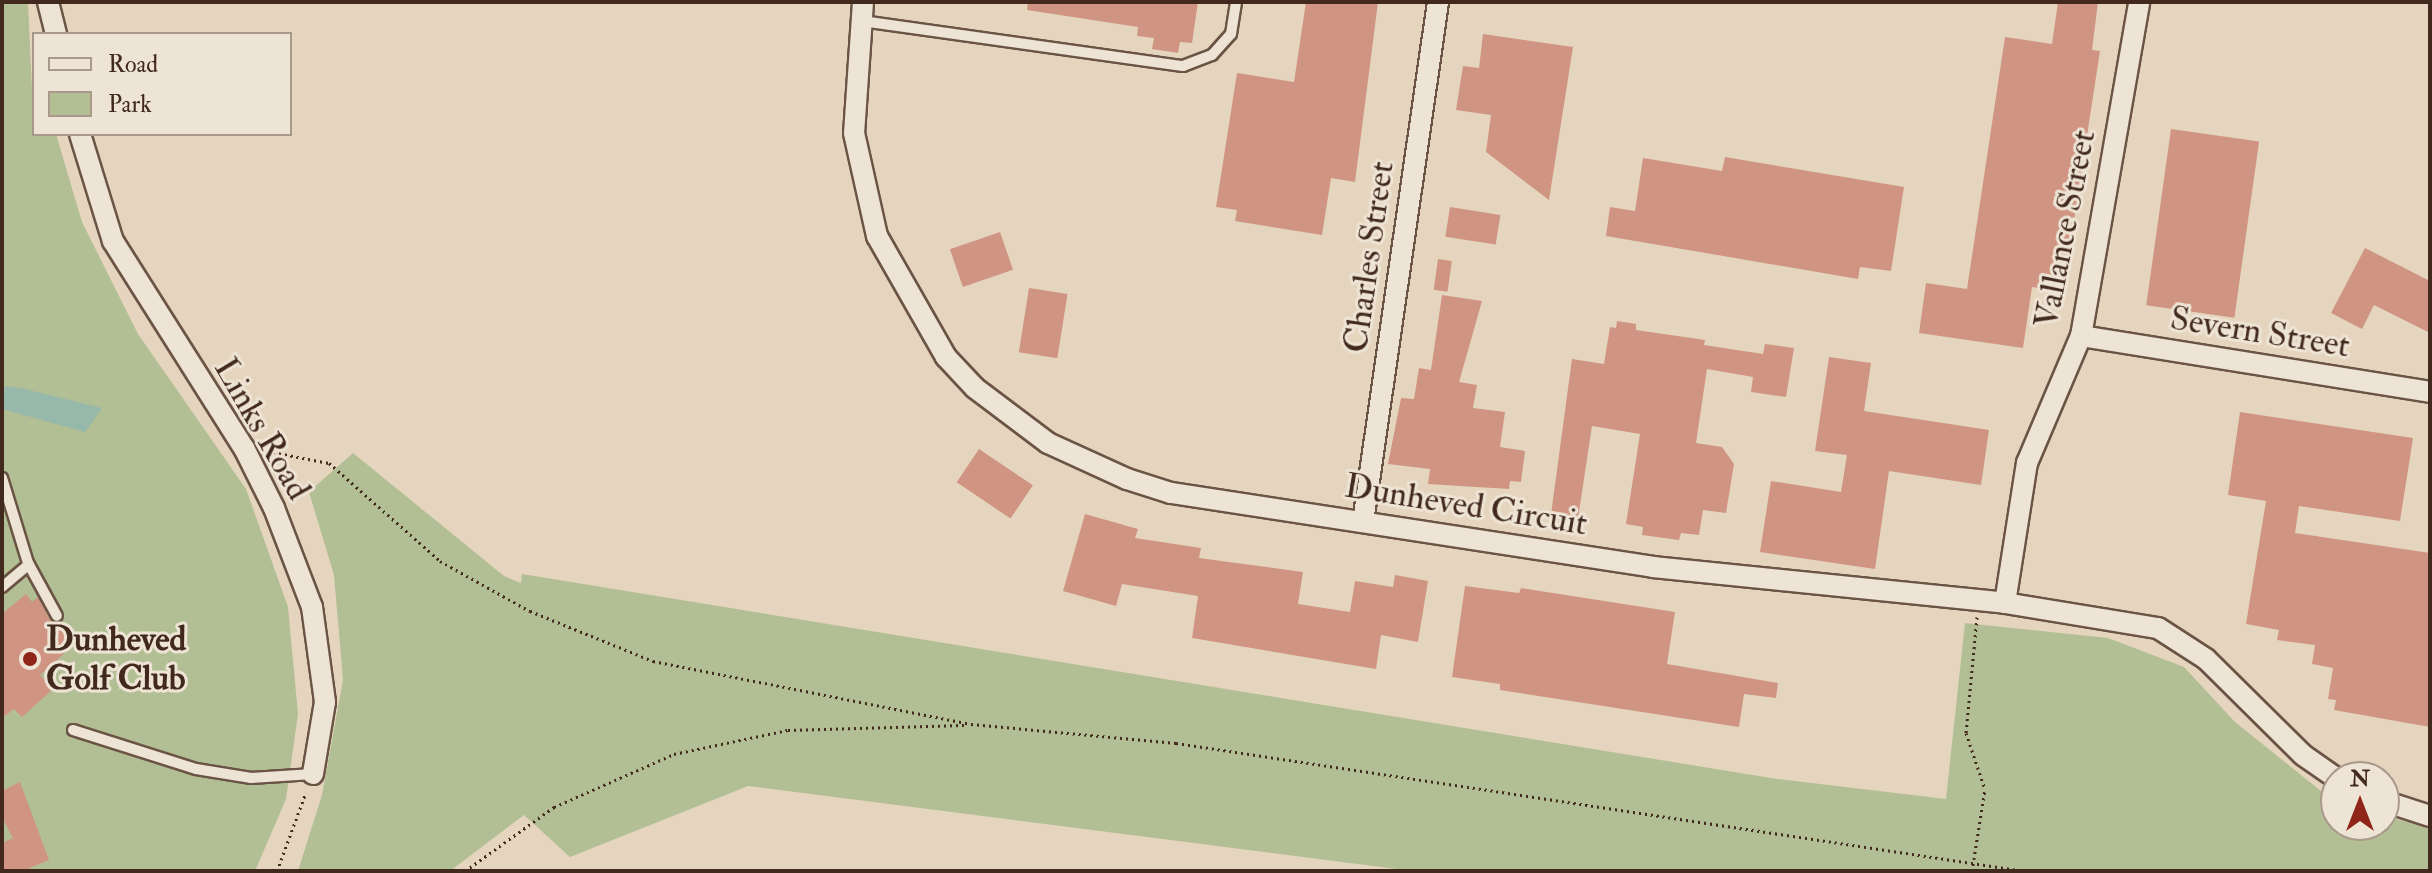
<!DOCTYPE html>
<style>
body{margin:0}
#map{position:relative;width:2432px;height:873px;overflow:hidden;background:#e5d5be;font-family:"IM FELL Double Pica",serif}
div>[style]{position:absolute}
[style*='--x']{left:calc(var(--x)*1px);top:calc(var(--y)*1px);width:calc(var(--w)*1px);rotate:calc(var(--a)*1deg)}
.green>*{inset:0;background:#b2be93}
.water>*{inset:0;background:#97b9ab}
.building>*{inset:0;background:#cf9582;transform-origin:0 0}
.path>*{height:3px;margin-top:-1.5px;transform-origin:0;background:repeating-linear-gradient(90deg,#42291d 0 2px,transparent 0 6px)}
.roads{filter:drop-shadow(2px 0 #6b5445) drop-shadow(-2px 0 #6b5445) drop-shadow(0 2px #6b5445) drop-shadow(0 -2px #6b5445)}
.service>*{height:10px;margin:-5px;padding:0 5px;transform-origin:5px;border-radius:5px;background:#eee4d5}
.minor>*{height:20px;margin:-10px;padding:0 10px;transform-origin:10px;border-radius:10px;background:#eee4d5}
.path-bridge>*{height:3px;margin-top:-1.5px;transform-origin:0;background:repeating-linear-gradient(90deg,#42291d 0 2px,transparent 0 6px)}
.dots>*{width:22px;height:22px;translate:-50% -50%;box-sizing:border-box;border:4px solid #eee4d5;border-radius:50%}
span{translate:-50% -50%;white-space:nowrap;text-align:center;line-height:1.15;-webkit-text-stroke:6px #eee4d5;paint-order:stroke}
.street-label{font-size:34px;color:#42291d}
.poi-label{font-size:34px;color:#42291d;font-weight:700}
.left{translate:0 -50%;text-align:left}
.frame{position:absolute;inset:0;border:4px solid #42291d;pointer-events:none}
.legend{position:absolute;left:32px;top:32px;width:260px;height:104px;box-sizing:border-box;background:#eee4d5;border:2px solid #a9998b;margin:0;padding:10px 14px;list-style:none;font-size:24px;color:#42291d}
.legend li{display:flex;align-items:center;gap:16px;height:40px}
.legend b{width:40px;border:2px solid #a9998b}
.north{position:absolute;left:2320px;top:761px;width:80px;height:80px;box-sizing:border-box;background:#eee4d5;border:2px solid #a9998b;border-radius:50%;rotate:0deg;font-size:22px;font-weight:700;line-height:32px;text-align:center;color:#42291d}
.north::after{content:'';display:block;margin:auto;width:28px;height:36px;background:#8f2418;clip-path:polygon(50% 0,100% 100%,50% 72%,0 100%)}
</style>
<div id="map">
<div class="green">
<div style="clip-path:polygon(2px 2px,28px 2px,34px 134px,56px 134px,82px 222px,138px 334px,246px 489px,288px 607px,298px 714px,286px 799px,255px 871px,2px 871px)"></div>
<div style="clip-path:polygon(353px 453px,504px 576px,521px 583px,522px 574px,1777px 779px,1946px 799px,1965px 623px,2108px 638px,2184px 667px,2235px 722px,2336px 803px,2336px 825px,2384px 825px,2384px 816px,2430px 828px,2430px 871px,1412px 871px,748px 786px,570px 857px,524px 815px,450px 871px,298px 871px,322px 795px,343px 680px,334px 575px,309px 492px)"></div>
</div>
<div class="water">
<div style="clip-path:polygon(5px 386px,21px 388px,102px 408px,85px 432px,2px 409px)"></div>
</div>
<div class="building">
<div style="clip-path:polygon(1028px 2px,1198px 2px,1192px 43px,1180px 42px,1178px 53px,1152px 49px,1154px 38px,1137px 36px,1138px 27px,1027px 10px)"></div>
<div style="clip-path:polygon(1306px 2px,1378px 2px,1355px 182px,1331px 178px,1322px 235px,1235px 221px,1237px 210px,1216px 207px,1237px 73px,1294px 82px)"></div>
<div style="clip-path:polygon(2058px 2px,2098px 2px,2092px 50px,2100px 51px,2063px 292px,2032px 287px,2023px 348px,1919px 333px,1926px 283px,1967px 289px,2005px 37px,2052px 44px)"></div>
<div style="clip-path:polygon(1483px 34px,1573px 47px,1549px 200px,1486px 152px,1491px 115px,1456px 110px,1463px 66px,1479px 68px)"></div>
<div style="left:2171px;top:129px;width:89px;height:178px;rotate:8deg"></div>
<div style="clip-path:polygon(1725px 157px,1904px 187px,1891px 271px,1860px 267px,1858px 279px,1606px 236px,1610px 207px,1635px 211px,1643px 158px,1722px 171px)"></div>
<div style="left:1450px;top:207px;width:51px;height:30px;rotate:9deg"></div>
<div style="left:1000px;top:232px;width:40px;height:53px;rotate:71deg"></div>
<div style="clip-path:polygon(2365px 248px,2430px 281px,2430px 333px,2374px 305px,2362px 329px,2331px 313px)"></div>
<div style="left:1438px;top:259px;width:14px;height:31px;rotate:8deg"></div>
<div style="left:1029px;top:288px;width:39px;height:65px;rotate:9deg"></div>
<div style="clip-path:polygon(1442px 295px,1482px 301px,1459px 382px,1477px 385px,1473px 408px,1505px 412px,1500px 447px,1525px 451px,1521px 482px,1510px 481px,1509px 489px,1428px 484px,1430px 469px,1388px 464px,1401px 398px,1414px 399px,1419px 368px,1431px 370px)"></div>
<div style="clip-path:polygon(1617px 321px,1636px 324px,1636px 330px,1705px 340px,1704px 345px,1763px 354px,1765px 344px,1794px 348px,1786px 397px,1751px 392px,1753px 377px,1707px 369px,1696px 443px,1722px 447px,1734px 464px,1726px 513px,1703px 510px,1699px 535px,1681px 533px,1679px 540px,1642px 535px,1643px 527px,1626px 524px,1640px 434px,1592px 426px,1577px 525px,1550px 522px,1572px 359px,1604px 364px,1610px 327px,1616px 328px)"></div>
<div style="clip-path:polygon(1829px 357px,1871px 363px,1864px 411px,1989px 430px,1981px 485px,1889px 471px,1875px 569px,1760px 552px,1771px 481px,1841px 492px,1847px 455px,1815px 451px)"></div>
<div style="clip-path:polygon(2240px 412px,2413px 438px,2400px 521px,2299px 506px,2295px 533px,2430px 553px,2430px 727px,2334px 710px,2336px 700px,2328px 699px,2333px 668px,2312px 664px,2315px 645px,2277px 640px,2279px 630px,2246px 624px,2266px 501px,2228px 495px)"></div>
<div style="left:979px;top:449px;width:65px;height:40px;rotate:34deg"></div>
<div style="clip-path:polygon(1085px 514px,1138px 529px,1135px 538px,1201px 548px,1199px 558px,1303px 572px,1298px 604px,1350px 612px,1355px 581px,1393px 587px,1395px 575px,1428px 581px,1418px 642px,1381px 635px,1376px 669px,1192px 638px,1198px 596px,1122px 584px,1116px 606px,1063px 591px)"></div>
<div style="clip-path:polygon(1465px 586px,1519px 593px,1521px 588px,1675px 612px,1667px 664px,1778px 683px,1776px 698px,1744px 694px,1739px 727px,1500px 690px,1500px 684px,1452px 677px)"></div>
<div style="clip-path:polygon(26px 594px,32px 602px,38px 597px,50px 620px,60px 623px,76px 643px,40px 675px,53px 689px,22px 717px,14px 709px,2px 718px,2px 614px)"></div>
<div style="clip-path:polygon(20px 782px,49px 860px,23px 871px,2px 871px,2px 843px,13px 838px,2px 817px,2px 791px)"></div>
</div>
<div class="path">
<div style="--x:267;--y:451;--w:63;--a:11"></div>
<div style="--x:329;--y:463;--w:148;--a:41.4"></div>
<div style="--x:440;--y:561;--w:103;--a:29.1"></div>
<div style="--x:530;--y:611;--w:133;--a:22.1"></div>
<div style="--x:653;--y:661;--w:324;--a:11.2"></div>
<div style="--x:971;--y:724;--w:206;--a:5.3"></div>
<div style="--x:1176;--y:743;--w:858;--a:8.58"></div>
<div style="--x:1977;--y:617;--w:117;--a:95.4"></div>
<div style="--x:1966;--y:733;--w:59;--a:71.3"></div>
<div style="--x:277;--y:871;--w:84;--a:-69.8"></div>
<div style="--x:465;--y:871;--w:110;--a:-35.7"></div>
<div style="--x:554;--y:807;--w:131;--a:-23.8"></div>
<div style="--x:674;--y:754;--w:116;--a:-11.9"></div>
<div style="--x:788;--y:730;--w:176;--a:-1.6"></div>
</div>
<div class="roads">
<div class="service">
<div style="--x:862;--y:21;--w:324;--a:8"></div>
<div style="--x:1183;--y:66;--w:31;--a:-21"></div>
<div style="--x:1212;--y:55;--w:28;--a:-48"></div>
<div style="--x:1231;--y:34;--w:32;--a:-81"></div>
<div style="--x:2;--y:478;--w:89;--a:73"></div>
<div style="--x:28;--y:563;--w:60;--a:61.3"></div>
<div style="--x:2;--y:587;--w:35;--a:-40"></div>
<div style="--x:73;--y:730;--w:129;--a:17.6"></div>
<div style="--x:196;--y:769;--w:56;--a:9.3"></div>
<div style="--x:251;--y:778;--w:62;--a:-3.7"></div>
</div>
<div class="minor">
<div style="--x:48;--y:2;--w:33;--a:76"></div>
<div style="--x:863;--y:2;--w:131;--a:93.9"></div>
<div style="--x:854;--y:133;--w:106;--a:77.4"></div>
<div style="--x:877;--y:236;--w:139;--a:60.3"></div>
<div style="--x:946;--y:357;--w:42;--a:46.9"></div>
<div style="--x:975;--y:388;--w:91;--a:37"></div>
<div style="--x:1048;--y:443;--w:87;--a:24.5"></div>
<div style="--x:1127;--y:479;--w:46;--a:17.7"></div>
<div style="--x:1171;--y:493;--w:488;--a:8.7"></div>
<div style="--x:1653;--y:567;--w:354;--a:5.8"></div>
<div style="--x:2005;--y:603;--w:155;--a:9.3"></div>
<div style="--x:2158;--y:628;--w:57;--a:32.9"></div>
<div style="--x:2206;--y:659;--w:136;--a:44.7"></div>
<div style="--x:2303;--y:755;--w:40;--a:34.9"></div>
<div style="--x:80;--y:134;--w:112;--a:72.9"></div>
<div style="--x:113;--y:241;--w:245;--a:57.7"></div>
<div style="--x:244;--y:448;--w:67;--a:63.4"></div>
<div style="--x:274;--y:508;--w:106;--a:69"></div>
<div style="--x:312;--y:607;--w:96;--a:82.2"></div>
<div style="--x:325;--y:702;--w:73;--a:99.5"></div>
<div style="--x:2081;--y:336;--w:353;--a:9.1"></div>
<div style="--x:1363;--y:522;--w:525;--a:-81.79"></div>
<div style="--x:2005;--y:603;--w:142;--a:-81.1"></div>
<div style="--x:2027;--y:463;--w:138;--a:-67"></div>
<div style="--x:2081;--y:336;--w:339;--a:-80.1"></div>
<div style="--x:2384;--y:801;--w:48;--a:18.1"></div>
</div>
</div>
<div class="path-bridge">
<div style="--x:1972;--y:871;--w:83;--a:-81"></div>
</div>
<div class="dots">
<div style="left:30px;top:659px;background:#8f2418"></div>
</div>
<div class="street-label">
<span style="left:2065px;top:229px;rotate:-79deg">Vallance Street</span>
<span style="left:1369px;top:257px;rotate:-82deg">Charles Street</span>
<span style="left:2260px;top:332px;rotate:9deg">Severn Street</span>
<span style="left:262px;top:429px;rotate:60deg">Links Road</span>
<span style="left:1466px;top:505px;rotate:9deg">Dunheved Circuit</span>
</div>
<div class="poi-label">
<span class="left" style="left:46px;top:659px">Dunheved<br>Golf Club</span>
</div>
<div class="frame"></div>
<ul class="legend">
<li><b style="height:10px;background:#eee4d5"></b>Road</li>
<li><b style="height:22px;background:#b2be93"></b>Park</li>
</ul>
<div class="north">N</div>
</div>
